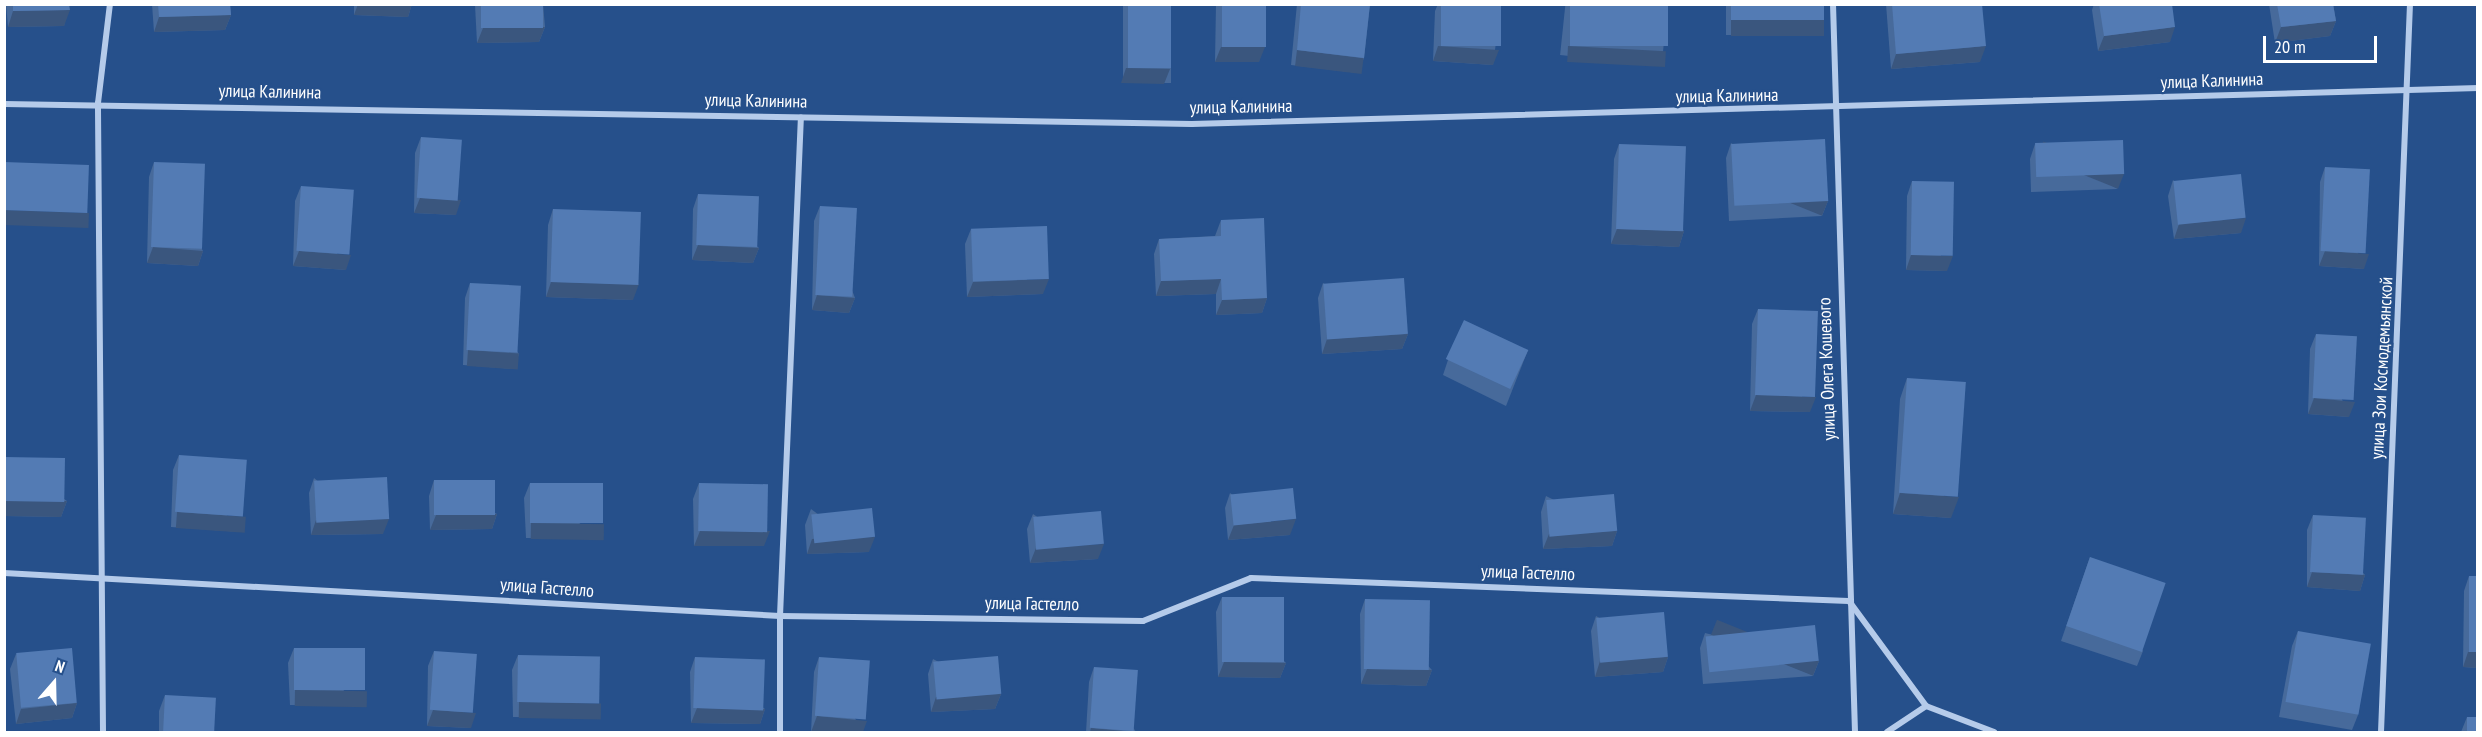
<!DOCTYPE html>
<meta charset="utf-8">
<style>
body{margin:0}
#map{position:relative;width:2482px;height:737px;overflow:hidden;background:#26508b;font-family:"PT Sans Narrow",sans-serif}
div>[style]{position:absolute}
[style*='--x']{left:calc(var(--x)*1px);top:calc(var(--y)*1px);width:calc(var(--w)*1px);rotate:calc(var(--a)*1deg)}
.street>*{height:6px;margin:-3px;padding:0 3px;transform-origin:3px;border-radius:3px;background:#b5cbea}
.wall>*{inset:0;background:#476a9b;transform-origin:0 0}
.shaded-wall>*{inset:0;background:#3a567e;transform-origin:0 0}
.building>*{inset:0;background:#537bb4;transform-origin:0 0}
span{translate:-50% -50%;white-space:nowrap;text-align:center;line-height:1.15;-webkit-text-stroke:4.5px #26508b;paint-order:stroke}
.street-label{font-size:18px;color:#fff}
.frame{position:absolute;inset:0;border:6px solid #fff;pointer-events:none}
.north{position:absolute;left:24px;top:653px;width:60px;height:60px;-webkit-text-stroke:4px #26508b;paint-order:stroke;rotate:20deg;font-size:16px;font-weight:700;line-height:24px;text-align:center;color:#fff}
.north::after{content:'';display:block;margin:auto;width:21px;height:27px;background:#fff;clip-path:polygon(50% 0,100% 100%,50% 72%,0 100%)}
.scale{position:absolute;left:2263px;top:36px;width:114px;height:27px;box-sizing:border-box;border:3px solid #fff;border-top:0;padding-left:8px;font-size:18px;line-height:21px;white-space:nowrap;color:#fff;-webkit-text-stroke:4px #26508b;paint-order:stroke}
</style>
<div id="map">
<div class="street">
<div style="--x:1833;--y:4;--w:728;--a:88.27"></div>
<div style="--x:4;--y:104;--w:1188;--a:0.96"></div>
<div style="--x:1192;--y:124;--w:1287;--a:-1.6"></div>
<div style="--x:4;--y:573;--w:777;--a:3.17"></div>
<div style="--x:780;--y:616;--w:363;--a:0.8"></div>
<div style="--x:1143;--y:621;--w:116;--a:-21.7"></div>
<div style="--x:1251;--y:578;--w:598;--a:2.2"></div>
<div style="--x:1849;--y:601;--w:130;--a:53.7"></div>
<div style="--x:1926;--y:706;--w:73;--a:20.9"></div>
<div style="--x:103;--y:732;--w:629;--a:-90.46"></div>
<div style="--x:98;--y:103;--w:100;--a:-83.1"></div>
<div style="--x:780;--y:732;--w:116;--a:-90"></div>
<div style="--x:780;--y:616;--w:499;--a:-87.6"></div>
<div style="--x:1887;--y:732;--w:47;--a:-33.7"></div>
<div style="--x:2381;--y:732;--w:729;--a:-87.72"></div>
</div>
<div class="wall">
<div style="clip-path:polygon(6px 4px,69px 4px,64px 26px,8px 27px)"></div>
<div style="clip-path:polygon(152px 4px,230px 4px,231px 15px,225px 30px,154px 32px)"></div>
<div style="clip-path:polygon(354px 4px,412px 4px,408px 17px,354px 15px)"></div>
<div style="clip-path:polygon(543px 4px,545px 27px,539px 42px,477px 43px,475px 5px)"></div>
<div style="left:1123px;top:4px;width:48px;height:79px"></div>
<div style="clip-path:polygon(1216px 4px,1266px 4px,1259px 62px,1215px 62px)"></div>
<div style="clip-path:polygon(1297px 4px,1370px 4px,1364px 58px,1358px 73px,1291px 65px)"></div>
<div style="clip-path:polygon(1438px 4px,1501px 4px,1493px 65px,1433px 61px,1435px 11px)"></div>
<div style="left:1668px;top:4px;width:62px;height:102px;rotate:96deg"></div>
<div style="left:1726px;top:4px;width:98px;height:31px"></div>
<div style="clip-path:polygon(1886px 4px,1982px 4px,1980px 62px,1891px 69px)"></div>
<div style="clip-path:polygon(2094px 4px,2172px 4px,2170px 42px,2098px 51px,2092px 10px)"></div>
<div style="clip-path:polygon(2269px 4px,2333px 4px,2336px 21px,2330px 36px,2275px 43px)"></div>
<div style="clip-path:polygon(421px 137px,456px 215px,414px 213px,415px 153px)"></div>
<div style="clip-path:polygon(1731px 143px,1828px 201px,1822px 216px,1729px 221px,1726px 158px)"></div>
<div style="clip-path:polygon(1619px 144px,1684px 231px,1679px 247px,1611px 244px,1614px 159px)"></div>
<div style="clip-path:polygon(2035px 144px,2118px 189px,2031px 192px,2030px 159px)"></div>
<div style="clip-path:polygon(154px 162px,203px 251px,198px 266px,147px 263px,149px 177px)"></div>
<div style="clip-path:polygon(2325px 167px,2364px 269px,2319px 266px,2320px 182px)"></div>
<div style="clip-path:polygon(2173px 180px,2241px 233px,2174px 239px,2168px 196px)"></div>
<div style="clip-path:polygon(1912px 181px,1947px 271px,1906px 270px,1907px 196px)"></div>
<div style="clip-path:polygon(301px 186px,346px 270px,293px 266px,295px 201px)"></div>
<div style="clip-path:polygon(698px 194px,759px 248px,753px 263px,692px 260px,693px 209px)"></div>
<div style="clip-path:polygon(820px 206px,855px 298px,849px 313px,812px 310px,814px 221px)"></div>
<div style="clip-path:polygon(553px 209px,633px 300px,546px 297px,548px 225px)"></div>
<div style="clip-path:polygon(1221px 220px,1267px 298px,1262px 313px,1216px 315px,1216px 294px,1156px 296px,1154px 254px,1159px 239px,1215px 236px)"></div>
<div style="clip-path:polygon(971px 229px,1043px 294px,967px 297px,965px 244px)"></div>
<div style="clip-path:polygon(470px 283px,519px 354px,514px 369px,463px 365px,465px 298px)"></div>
<div style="clip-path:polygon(1323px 283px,1408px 334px,1402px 349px,1322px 354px,1318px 298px)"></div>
<div style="clip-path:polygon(1758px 309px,1810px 412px,1750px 411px,1752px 324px)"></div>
<div style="clip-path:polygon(2316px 334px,2349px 417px,2308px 414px,2310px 349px)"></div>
<div style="clip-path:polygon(1528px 350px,1506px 406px,1443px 375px,1448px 360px)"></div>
<div style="clip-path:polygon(1907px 378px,1951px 518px,1893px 514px,1900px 399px)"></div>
<div style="clip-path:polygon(179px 455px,240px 532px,171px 527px,173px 470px)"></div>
<div style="clip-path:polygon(4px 457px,67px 501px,61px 517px,4px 516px)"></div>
<div style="clip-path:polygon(314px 478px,383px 534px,311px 535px,309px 493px)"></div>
<div style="clip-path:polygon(434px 480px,497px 514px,492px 529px,430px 530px,429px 496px)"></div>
<div style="clip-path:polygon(530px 483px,599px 539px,526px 538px,524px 498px)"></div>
<div style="clip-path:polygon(699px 483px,764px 546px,694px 546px,693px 499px)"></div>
<div style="clip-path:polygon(1230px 493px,1290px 535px,1228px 540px,1225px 508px)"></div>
<div style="clip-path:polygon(1546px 496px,1617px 531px,1612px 546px,1543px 549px,1541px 512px)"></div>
<div style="clip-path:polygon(811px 509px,869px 552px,807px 554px,805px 525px)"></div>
<div style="clip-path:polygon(1033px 514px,1098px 559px,1030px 563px,1027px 529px)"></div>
<div style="clip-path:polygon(2313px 515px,2365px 575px,2360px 591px,2307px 587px,2307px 530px)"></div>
<div style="clip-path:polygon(2090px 557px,2143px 651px,2137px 666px,2061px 641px)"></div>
<div style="clip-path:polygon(2469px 576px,2478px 668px,2463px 667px,2464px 591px)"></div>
<div style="clip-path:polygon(1222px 597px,1286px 663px,1280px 678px,1218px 677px,1216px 612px)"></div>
<div style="clip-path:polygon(1365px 599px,1432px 670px,1426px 686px,1361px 684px,1360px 614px)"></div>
<div style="clip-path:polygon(1596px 616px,1668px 657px,1663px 672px,1595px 677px,1591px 631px)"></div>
<div style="clip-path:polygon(2298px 631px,2358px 715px,2352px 730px,2279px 717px,2292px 646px)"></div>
<div style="clip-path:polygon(1705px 633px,1819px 661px,1813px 676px,1703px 684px,1700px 648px)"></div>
<div style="clip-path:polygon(294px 648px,362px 706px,290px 705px,288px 663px)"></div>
<div style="clip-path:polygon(434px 651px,471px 728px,427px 726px,428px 666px)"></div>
<div style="clip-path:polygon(16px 654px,77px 703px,72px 718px,16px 724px,10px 669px)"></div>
<div style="clip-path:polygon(518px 655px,595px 718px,513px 717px,512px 670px)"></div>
<div style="clip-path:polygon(695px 657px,765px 709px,760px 724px,691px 723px,690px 672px)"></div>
<div style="clip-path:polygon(819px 657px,863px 732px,811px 732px,814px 672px)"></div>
<div style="clip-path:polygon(933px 659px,1001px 694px,995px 709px,931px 712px,928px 674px)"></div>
<div style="clip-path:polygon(1094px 667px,1136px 732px,1086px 732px,1089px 682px)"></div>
<div style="clip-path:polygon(165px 695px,216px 732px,159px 732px,159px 711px)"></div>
<div style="clip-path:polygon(2467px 717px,2478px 732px,2461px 732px)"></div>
</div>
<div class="shaded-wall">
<div style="clip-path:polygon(358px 4px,412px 4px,408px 17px,354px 15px)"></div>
<div style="clip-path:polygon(70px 10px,64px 26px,8px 27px,13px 11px)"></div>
<div style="clip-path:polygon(231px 15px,225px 30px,154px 32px,159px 17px)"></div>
<div style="left:1731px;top:20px;width:93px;height:16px"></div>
<div style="clip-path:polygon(2336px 21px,2330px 36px,2275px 43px,2281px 27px)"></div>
<div style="clip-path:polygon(545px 27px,539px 42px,477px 43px,483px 28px)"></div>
<div style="clip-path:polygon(2175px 27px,2170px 42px,2098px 51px,2104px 36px)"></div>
<div style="clip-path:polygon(1438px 46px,1499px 50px,1493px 65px,1433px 61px)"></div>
<div style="left:1568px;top:46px;width:98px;height:16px;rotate:3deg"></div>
<div style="clip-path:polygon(1986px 46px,1980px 62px,1891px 69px,1896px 54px)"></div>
<div style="clip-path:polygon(1221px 47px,1265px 47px,1259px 62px,1215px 62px)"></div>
<div style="left:1297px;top:50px;width:67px;height:16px;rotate:7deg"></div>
<div style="clip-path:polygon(1126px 68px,1170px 69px,1164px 84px,1121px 83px)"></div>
<div style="left:2124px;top:174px;width:16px;height:87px;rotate:112deg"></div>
<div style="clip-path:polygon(420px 198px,461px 200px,456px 215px,414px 213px)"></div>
<div style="left:1828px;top:201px;width:16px;height:94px;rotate:112deg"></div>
<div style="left:4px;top:210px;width:85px;height:15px;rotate:2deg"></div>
<div style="clip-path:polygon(2246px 218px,2241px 233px,2174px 239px,2179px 224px)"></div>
<div style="clip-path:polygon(1617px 229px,1684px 231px,1679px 247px,1611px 244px)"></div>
<div style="clip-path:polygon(698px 245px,759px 248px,753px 263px,692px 260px)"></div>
<div style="clip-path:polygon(153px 247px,203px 251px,198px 266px,147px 263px)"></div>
<div style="clip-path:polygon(299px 251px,351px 255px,346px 270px,293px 266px)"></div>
<div style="clip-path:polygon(2325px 251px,2369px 254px,2364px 269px,2319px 266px)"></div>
<div style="clip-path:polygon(1911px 255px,1953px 256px,1947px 271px,1906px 270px)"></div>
<div style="clip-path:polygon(1049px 279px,1043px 294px,967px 297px,973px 282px)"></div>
<div style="clip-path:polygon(1221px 279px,1216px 294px,1156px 296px,1161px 281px)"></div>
<div style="clip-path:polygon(551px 282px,639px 284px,633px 300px,546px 297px)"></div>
<div style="clip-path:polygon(817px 295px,855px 298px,849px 313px,812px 310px)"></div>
<div style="clip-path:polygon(1267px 298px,1262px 313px,1216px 315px,1222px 300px)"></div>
<div style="clip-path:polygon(1408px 334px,1402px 349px,1322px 354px,1327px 339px)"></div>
<div style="left:468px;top:350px;width:51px;height:16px;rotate:4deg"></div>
<div style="clip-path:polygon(1756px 395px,1816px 397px,1810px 412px,1750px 411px)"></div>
<div style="clip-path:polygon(2314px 398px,2355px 402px,2349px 417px,2308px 414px)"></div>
<div style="clip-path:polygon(1900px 493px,1959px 497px,1951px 518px,1893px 514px)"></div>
<div style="clip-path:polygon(6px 501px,67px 501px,61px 517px,4px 516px,4px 506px)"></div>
<div style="left:177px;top:512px;width:69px;height:16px;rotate:4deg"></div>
<div style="clip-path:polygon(497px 514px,492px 529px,430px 530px,436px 515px)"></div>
<div style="clip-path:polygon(389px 519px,383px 534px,311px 535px,316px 520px)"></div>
<div style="clip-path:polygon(1296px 519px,1290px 535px,1228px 540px,1234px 525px)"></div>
<div style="left:531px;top:523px;width:73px;height:16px;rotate:1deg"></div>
<div style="clip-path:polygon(700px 531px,770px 531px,764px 546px,694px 546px)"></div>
<div style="clip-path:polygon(1617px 531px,1612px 546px,1543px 549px,1549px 534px)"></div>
<div style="clip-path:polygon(875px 537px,869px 552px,807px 554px,812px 539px)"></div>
<div style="clip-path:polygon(1104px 544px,1098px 559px,1030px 563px,1036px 548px)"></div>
<div style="clip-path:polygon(2312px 572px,2365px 575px,2360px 591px,2307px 587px)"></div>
<div style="clip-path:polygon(2468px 652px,2478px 652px,2478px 668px,2463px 667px)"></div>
<div style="clip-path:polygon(1668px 657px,1663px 672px,1595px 677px,1600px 661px)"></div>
<div style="left:1819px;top:661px;width:16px;height:110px;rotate:112deg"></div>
<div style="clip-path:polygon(1224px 662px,1286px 663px,1280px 678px,1218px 677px)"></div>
<div style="clip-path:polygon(1367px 669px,1432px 670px,1426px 686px,1361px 684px)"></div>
<div style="left:295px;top:690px;width:72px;height:16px;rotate:1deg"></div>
<div style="clip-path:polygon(1001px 694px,995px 709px,931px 712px,936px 697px)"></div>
<div style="left:519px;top:702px;width:82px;height:16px;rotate:1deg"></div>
<div style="clip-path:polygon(77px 703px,72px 718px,16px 724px,21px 709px)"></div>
<div style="clip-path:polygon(697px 708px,765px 709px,760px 724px,691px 723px)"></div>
<div style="clip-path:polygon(433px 710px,476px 713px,471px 728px,427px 726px)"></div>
<div style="clip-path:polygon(817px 716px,867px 721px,863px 732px,811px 732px)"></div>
<div style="clip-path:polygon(1091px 728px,1135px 732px,1090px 732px)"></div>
</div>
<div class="building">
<div style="clip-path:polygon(13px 4px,69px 4px,70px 10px,13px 11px)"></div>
<div style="clip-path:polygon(158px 4px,230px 4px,231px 15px,159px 17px)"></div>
<div style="left:481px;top:4px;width:62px;height:24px"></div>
<div style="left:1128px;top:4px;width:43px;height:64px"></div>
<div style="left:1222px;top:4px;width:44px;height:43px"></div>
<div style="clip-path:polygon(1301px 4px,1370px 4px,1364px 58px,1297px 50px)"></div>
<div style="left:1441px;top:4px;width:60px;height:42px"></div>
<div style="left:1570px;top:4px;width:98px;height:42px"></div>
<div style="left:1731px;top:4px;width:93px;height:16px"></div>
<div style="clip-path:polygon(1892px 4px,1982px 4px,1986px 46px,1896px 54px)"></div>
<div style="clip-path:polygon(2099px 4px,2172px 4px,2175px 27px,2104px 36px)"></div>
<div style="clip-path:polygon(2277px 4px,2333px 4px,2336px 21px,2281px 27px)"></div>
<div style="left:421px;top:137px;width:41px;height:61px;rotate:4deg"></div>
<div style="left:1825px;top:139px;width:62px;height:94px;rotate:87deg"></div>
<div style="left:2123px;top:140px;width:34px;height:88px;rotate:88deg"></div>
<div style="left:1619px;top:144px;width:67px;height:85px;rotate:2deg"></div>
<div style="left:4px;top:162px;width:85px;height:48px;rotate:2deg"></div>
<div style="left:154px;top:162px;width:51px;height:85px;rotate:2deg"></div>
<div style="left:2325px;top:167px;width:45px;height:84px;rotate:3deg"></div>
<div style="left:2241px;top:174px;width:44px;height:68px;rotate:84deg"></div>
<div style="left:1912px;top:181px;width:42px;height:74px;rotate:1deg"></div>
<div style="left:301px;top:186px;width:53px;height:65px;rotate:4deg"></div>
<div style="left:698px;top:194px;width:61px;height:51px;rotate:2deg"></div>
<div style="left:820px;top:206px;width:37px;height:89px;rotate:3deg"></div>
<div style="left:553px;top:209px;width:88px;height:73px;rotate:2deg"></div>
<div style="clip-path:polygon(1264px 218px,1267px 298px,1222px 300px,1221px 279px,1161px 281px,1159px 239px,1221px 236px,1221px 220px)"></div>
<div style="left:1047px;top:226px;width:53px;height:76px;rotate:88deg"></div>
<div style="left:1404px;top:278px;width:56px;height:81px;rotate:86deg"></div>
<div style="left:470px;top:283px;width:51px;height:67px;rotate:3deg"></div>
<div style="left:1758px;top:309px;width:60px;height:86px;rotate:2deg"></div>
<div style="left:1464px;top:320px;width:71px;height:43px;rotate:25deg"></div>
<div style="left:2316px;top:334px;width:41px;height:64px;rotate:3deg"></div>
<div style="left:1907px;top:378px;width:59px;height:115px;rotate:4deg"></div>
<div style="left:179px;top:455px;width:68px;height:57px;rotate:4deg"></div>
<div style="left:4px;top:457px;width:61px;height:44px;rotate:1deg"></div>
<div style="left:387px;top:477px;width:42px;height:73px;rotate:87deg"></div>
<div style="left:434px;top:480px;width:61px;height:35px"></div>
<div style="left:530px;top:483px;width:73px;height:40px"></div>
<div style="left:699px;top:483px;width:69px;height:48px;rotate:1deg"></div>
<div style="left:1293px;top:488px;width:31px;height:63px;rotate:84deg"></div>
<div style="left:1614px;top:494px;width:37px;height:68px;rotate:85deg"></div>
<div style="left:872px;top:508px;width:29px;height:61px;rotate:84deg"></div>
<div style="left:1101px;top:511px;width:33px;height:68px;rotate:85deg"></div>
<div style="left:2313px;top:515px;width:53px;height:57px;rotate:3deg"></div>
<div style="left:2090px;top:557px;width:80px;height:73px;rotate:19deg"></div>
<div style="left:2469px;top:576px;width:9px;height:76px"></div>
<div style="left:1222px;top:597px;width:62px;height:65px"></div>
<div style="left:1365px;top:599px;width:65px;height:70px;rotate:1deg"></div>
<div style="left:1664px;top:612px;width:45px;height:68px;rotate:85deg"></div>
<div style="left:1815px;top:625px;width:36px;height:110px;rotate:84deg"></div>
<div style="left:2298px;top:631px;width:74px;height:72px;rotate:10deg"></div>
<div style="left:72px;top:648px;width:55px;height:56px;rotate:85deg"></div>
<div style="left:294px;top:648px;width:71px;height:42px"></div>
<div style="left:434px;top:651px;width:43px;height:59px;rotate:4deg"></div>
<div style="left:518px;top:655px;width:82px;height:47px;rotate:1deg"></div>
<div style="left:998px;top:656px;width:38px;height:65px;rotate:85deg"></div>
<div style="left:695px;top:657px;width:70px;height:51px;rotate:2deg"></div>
<div style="left:819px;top:657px;width:51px;height:59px;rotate:4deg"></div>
<div style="left:1094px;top:667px;width:44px;height:61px;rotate:4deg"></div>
<div style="left:165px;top:695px;width:51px;height:37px;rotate:3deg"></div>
<div style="left:2467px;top:717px;width:11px;height:15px"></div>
</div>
<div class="street-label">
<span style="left:2212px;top:81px;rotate:-2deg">улица Калинина</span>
<span style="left:270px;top:92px;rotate:1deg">улица Калинина</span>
<span style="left:1727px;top:96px;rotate:-1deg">улица Калинина</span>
<span style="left:756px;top:101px;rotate:1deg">улица Калинина</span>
<span style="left:1241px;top:107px;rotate:-1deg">улица Калинина</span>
<span style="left:2382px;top:368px;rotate:-87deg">улица Зои Космодемьянской</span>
<span style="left:1827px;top:369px;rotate:-92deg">улица Олега Кошевого</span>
<span style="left:1528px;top:573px;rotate:2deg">улица Гастелло</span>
<span style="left:547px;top:588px;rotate:4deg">улица Гастелло</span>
<span style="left:1032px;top:604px;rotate:1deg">улица Гастелло</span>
</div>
<div class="frame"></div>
<div class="north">N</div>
<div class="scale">20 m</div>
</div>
